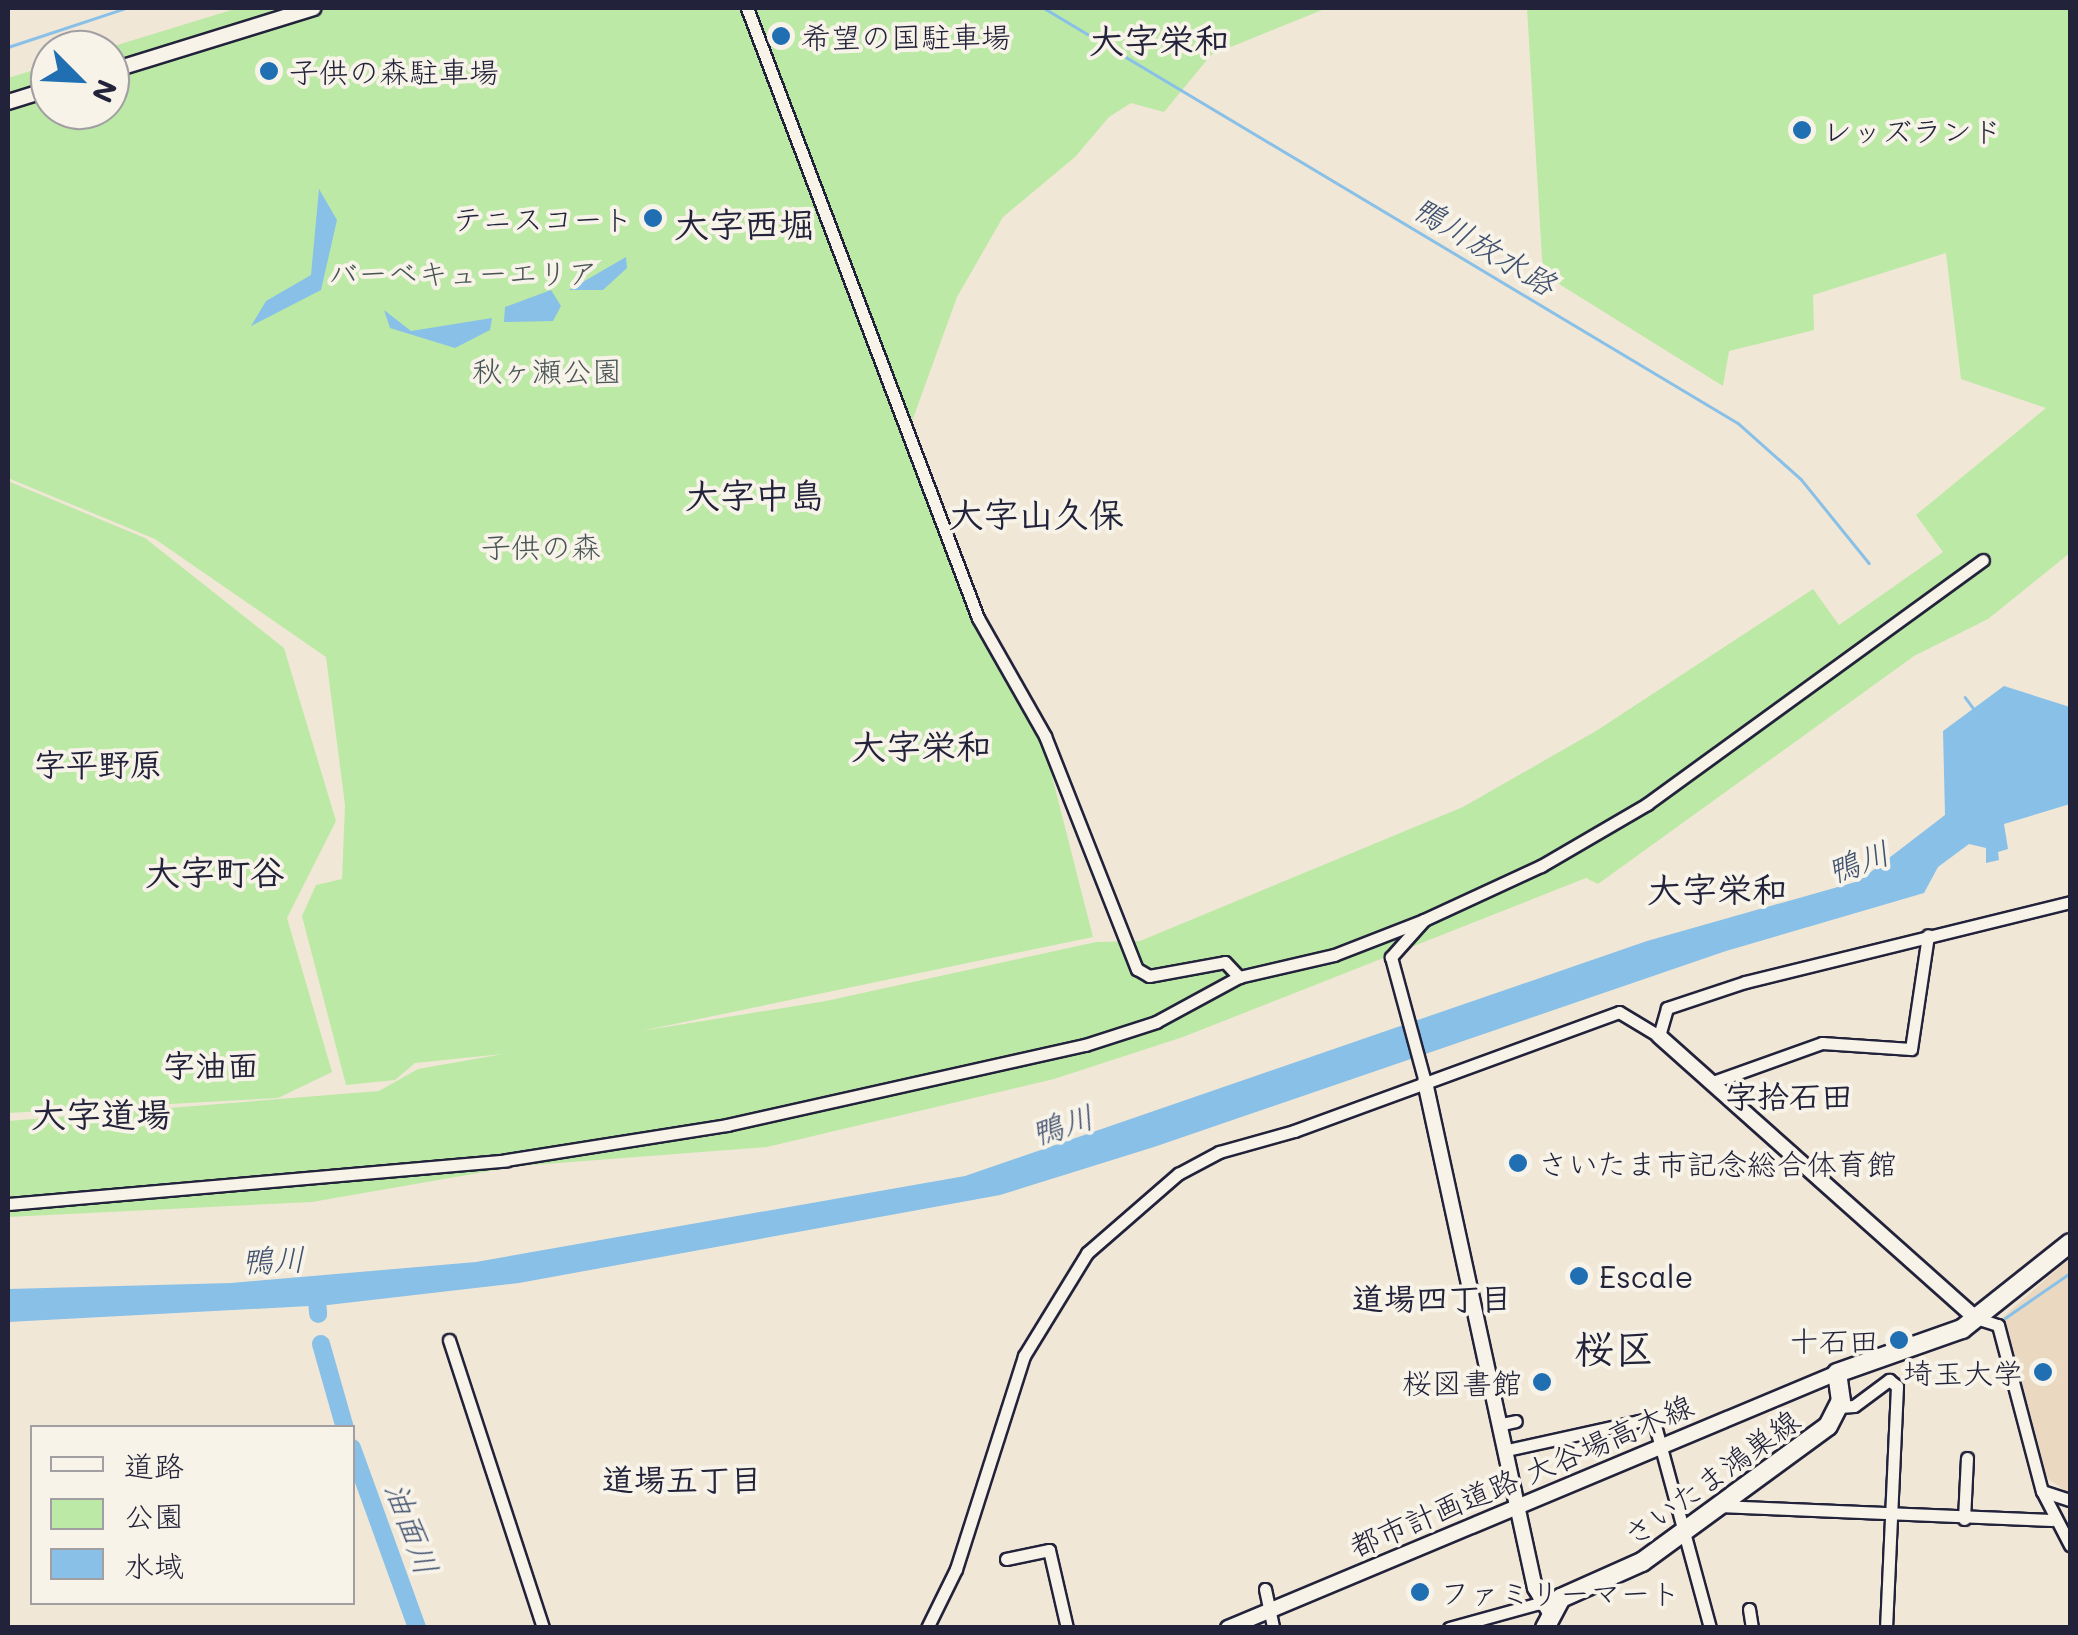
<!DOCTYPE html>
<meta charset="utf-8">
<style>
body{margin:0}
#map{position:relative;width:2078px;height:1635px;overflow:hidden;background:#f1e7d6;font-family:Mali,"Klee One",sans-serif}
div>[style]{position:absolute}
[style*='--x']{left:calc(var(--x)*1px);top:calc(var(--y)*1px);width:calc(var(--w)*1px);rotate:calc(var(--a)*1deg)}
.built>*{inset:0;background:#ead9c0}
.green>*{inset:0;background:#bce9a6}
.water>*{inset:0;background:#89c0e7}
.stream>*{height:2.5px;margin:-1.25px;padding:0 1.25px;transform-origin:1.25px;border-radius:1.25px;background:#89c0e7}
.river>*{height:18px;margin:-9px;padding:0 9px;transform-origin:9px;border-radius:9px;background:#89c0e7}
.roads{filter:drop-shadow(2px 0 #22223b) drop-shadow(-2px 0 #22223b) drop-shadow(0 2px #22223b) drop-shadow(0 -2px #22223b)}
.minor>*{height:11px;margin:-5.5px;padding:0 5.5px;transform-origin:5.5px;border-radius:5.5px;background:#f7f3e8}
.tertiary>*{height:14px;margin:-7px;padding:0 7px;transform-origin:7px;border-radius:7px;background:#f7f3e8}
.primary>*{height:18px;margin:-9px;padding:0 9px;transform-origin:9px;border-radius:9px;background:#f7f3e8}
.dots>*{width:28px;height:28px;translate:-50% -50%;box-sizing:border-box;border:5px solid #f7f3e8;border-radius:50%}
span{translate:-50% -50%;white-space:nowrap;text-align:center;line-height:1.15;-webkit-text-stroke:8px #f7f3e8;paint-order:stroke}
.poi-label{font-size:30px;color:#22223b}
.left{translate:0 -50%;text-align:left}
.right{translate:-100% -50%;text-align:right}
.park-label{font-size:30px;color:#485456}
.street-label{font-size:30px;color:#22223b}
.water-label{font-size:32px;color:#41516f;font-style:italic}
.neighbourhood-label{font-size:32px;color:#22223b;font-weight:700}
.quarter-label{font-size:35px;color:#22223b;font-weight:700}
.district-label{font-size:40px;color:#22223b;font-weight:700}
.frame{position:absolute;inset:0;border:10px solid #22223b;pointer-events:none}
.legend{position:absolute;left:30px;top:1425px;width:325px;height:180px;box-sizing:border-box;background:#f7f3e8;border:2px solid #a29fa3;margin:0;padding:12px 18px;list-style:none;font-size:30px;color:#22223b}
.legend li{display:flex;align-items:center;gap:20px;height:50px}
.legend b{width:50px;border:2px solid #a29fa3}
.north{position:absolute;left:30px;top:30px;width:100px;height:100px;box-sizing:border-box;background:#f7f3e8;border:2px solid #a29fa3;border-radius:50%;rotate:114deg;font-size:28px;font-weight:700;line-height:40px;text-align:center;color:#22223b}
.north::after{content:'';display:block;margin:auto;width:35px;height:45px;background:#1f6fb2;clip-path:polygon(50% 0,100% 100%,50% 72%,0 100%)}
</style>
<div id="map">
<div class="built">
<div style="clip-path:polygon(2070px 1258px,2070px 1494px,2044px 1476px,2003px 1317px)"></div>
</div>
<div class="green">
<div style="clip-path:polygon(238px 8px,1327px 8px,1211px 55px,1164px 112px,1131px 103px,1109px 117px,1075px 157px,1003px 217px,957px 297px,907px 435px,988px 649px,1043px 741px,1093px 937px,641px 1031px,826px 1001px,1096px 942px,1140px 941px,1463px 807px,1596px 731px,1813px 589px,1839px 625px,1943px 552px,1916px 515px,2046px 408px,1961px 379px,1946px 253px,1813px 295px,1814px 330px,1729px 351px,1723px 386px,1543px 274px,1527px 8px,2070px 8px,2070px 553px,1988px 619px,1914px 656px,1598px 884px,1586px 878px,1183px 1037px,1054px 1079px,767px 1147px,519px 1166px,312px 1202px,8px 1217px,8px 1121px,379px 1091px,418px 1069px,503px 1054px,415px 1063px,395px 1080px,346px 1085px,302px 916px,316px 885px,342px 879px,345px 805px,326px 657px,155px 539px,8px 478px,8px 78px,50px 65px,50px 110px,110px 110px,110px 50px,101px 50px)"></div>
<div style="clip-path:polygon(8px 481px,145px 538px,284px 648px,336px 821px,287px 918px,332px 1072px,278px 1098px,8px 1113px)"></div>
</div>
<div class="water">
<div style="clip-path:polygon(319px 189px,337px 220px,321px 290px,251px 326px,266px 301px,311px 275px)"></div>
<div style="clip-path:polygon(626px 257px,627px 268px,603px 290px,569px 290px)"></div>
<div style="clip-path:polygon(551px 290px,561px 306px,553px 321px,504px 322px,505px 307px)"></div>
<div style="clip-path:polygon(384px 310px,411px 331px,492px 318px,490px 330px,455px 348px,390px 328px)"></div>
<div style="clip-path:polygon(2004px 686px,2070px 707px,2070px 804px,2004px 824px,2008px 849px,1998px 852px,1999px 860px,1986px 863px,1986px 848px,1969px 844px,1938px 867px,1924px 893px,1726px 951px,1154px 1147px,1000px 1195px,519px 1283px,328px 1305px,8px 1322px,8px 1289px,231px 1283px,476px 1262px,965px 1176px,1647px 941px,1859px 881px,1945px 815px,1943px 731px)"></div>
</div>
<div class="stream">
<div style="--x:1044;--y:8;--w:809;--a:30.88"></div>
<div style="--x:1738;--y:423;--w:84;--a:41.6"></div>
<div style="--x:1801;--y:479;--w:108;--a:51"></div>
<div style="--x:8;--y:47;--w:124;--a:-18.3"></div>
<div style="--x:1965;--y:697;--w:15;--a:53"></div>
<div style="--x:2005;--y:1318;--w:79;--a:-34.7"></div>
<div style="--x:1885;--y:1506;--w:77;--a:-87"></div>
<div style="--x:1883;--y:1571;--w:52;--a:-87.8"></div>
</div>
<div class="river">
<div style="--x:316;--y:1289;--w:25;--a:85"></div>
<div style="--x:321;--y:1344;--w:87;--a:74.1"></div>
<div style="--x:352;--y:1448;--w:191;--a:70.1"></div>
</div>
<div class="roads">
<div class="minor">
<div style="--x:747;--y:8;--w:652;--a:69.26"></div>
<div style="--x:978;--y:618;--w:136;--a:60.4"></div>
<div style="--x:1045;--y:736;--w:251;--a:68.5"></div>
<div style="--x:1137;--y:969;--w:14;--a:30"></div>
<div style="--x:1149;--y:976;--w:77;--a:-10.4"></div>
<div style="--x:1225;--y:962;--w:21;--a:47"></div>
<div style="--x:1239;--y:977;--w:98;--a:-13"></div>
<div style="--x:1334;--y:955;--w:97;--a:-21.3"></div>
<div style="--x:1424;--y:920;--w:50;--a:131.7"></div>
<div style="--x:1391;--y:957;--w:130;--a:74.8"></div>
<div style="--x:1424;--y:920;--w:129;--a:-24.8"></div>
<div style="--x:1541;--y:866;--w:123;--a:-30.3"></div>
<div style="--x:1647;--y:804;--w:415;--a:-36"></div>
<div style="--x:1713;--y:1082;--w:116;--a:-19.7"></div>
<div style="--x:1822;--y:1043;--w:89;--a:3.9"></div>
<div style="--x:1911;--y:1049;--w:115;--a:-81.5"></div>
<div style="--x:8;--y:1204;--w:500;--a:-5"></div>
<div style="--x:506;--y:1160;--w:224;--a:-9"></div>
<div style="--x:727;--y:1125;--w:367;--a:-12.6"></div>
<div style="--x:1085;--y:1045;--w:75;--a:-17.9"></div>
<div style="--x:1156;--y:1022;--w:94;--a:-28.5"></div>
<div style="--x:1976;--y:1318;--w:23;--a:18"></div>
<div style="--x:1998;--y:1325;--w:172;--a:75.2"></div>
<div style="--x:2042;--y:1491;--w:29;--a:18"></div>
<div style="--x:449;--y:1340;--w:303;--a:71.9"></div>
<div style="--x:1839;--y:1407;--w:15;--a:-4"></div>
<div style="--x:1854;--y:1406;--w:44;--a:-36.6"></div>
<div style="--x:1889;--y:1380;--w:10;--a:37"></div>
<div style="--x:1897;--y:1386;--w:242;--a:92.6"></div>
<div style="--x:1653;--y:1418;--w:218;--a:74.8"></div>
<div style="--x:1502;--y:1424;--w:14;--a:-12"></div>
<div style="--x:1507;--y:1450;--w:181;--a:-12.4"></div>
<div style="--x:2042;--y:1491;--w:61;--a:62.6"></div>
<div style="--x:1718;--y:1506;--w:334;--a:2.4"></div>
<div style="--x:1964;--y:1519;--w:61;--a:-87.2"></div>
<div style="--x:1006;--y:1559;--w:44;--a:-11.8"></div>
<div style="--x:1049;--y:1550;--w:80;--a:77"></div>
<div style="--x:1265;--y:1589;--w:40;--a:78"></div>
<div style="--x:1749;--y:1609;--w:19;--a:81"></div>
<div style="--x:927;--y:1628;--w:66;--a:-63.8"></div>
<div style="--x:956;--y:1569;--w:224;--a:-72.3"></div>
<div style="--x:1024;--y:1356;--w:121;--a:-58.5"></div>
<div style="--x:1087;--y:1253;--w:121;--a:-41"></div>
<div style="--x:1178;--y:1174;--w:47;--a:-28.2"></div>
<div style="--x:1219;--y:1152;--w:78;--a:-15.6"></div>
<div style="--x:1294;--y:1131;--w:346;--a:-20.1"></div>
<div style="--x:1619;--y:1012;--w:47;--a:31"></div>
<div style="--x:1659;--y:1036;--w:29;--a:-74"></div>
<div style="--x:1667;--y:1008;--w:82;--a:-18.4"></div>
<div style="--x:1745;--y:982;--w:335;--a:-13.8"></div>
<div style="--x:1449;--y:1628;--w:94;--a:-15.4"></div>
</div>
<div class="tertiary">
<div style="--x:110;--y:71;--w:213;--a:-17.2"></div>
<div style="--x:8;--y:102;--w:44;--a:-17.2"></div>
<div style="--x:1659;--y:1036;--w:424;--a:41.7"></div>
<div style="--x:1425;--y:1082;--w:518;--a:77.74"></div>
<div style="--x:1535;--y:1588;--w:27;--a:59"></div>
<div style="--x:1228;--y:1628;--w:660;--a:-22.72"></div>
</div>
<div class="primary">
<div style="--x:1545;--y:1628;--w:34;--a:-62"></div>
<div style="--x:1561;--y:1598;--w:89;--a:-24"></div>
<div style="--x:1642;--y:1562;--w:230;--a:-36.2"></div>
<div style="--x:1828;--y:1426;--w:28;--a:-63"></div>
<div style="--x:1841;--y:1401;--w:28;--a:-98"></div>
<div style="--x:1837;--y:1373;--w:133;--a:-19.4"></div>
<div style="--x:1962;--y:1329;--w:138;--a:-38.5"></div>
</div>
</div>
<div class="dots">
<div style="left:781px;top:36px;background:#1f6fb2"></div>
<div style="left:269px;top:71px;background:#1f6fb2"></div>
<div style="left:1802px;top:130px;background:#1f6fb2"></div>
<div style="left:653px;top:218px;background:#1f6fb2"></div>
<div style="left:1518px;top:1163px;background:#1f6fb2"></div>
<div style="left:1579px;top:1276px;background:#1f6fb2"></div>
<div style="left:1899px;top:1340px;background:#1f6fb2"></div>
<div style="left:2043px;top:1372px;background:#1f6fb2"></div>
<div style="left:1542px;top:1382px;background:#1f6fb2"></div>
<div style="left:1420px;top:1592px;background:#1f6fb2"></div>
</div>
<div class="poi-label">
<span class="left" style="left:801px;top:36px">希望の国駐車場</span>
<span class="left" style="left:289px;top:71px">子供の森駐車場</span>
<span class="left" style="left:1822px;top:130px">レッズランド</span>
<span class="right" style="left:633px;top:218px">テニスコート</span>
<span class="left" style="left:1538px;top:1163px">さいたま市記念総合体育館</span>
<span class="left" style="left:1599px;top:1276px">Escale</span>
<span class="right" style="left:1879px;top:1340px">十石田</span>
<span class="right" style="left:2023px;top:1372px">埼玉大学</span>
<span class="right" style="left:1522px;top:1382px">桜図書館</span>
<span class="left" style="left:1440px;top:1592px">ファミリーマート</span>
</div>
<div class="park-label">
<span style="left:463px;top:272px">バーベキューエリア</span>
<span style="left:547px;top:370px">秋ヶ瀬公園</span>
<span style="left:541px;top:546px">子供の森</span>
</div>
<div class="street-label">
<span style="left:1521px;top:1475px;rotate:-23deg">都市計画道路 大谷場高木線</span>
<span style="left:1711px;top:1477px;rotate:-36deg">さいたま鴻巣線</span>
</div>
<div class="water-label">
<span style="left:1485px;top:245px;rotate:31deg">鴨川放水路</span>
<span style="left:1858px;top:861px;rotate:-20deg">鴨川</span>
<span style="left:1062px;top:1124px;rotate:-18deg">鴨川</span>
<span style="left:273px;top:1259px;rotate:-2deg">鴨川</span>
<span style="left:413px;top:1528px;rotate:70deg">油面川</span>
</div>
<div class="neighbourhood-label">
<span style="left:98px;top:763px">字平野原</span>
<span style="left:211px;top:1064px">字油面</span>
<span style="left:1789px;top:1095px">字拾石田</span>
<span style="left:1432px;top:1297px">道場四丁目</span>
<span style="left:682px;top:1478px">道場五丁目</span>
</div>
<div class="quarter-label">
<span style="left:1159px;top:39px">大字栄和</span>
<span style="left:744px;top:223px">大字西堀</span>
<span style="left:755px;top:494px">大字中島</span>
<span style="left:1036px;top:513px">大字山久保</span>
<span style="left:921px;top:745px">大字栄和</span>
<span style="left:215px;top:871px">大字町谷</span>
<span style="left:1717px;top:888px">大字栄和</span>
<span style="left:101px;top:1113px">大字道場</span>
</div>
<div class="district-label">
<span style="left:1614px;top:1347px">桜区</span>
</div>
<div class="frame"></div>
<ul class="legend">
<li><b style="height:12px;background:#f7f3e8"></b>道路</li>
<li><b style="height:28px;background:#bce9a6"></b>公園</li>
<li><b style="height:28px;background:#89c0e7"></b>水域</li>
</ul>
<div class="north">N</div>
</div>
